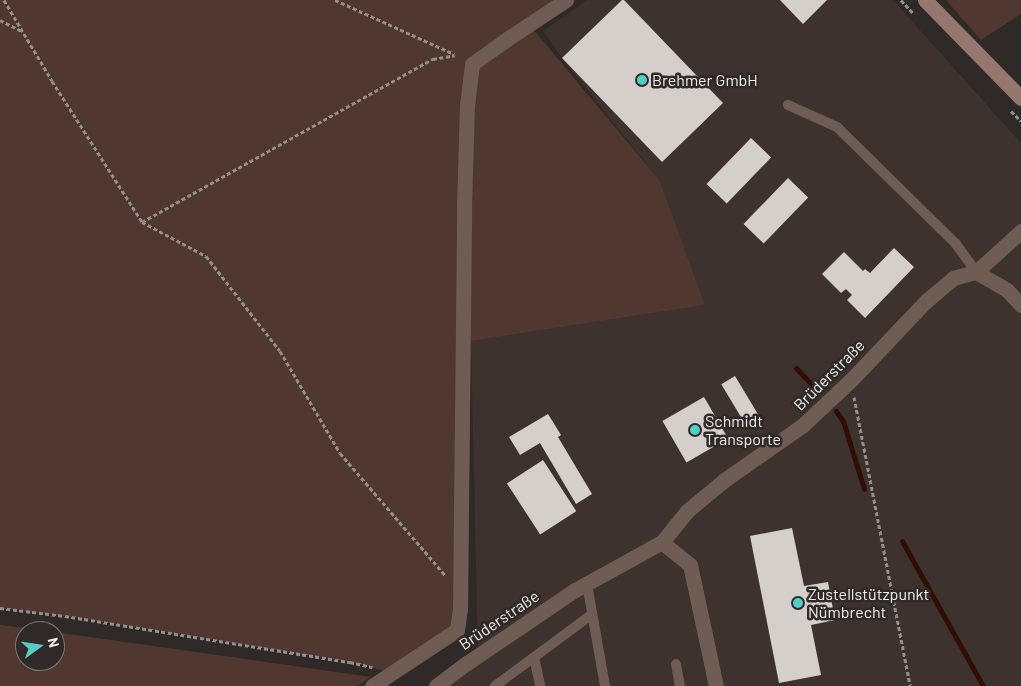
<!DOCTYPE html>
<meta charset="utf-8">
<style>
body{margin:0}
#map{position:relative;width:1021px;height:686px;overflow:hidden;background:#2f2a28;font-family:Barlow,sans-serif}
div>[style]{position:absolute}
[style*='--x']{left:calc(var(--x)*1px);top:calc(var(--y)*1px);width:calc(var(--w)*1px);rotate:calc(var(--a)*1deg)}
.built>*{inset:0;background:#3d322e}
.green>*{inset:0;background:#50372f}
.stream>*{height:5px;margin:-2.5px;padding:0 2.5px;transform-origin:2.5px;border-radius:2.5px;background:#300e03}
.building>*{inset:0;background:#d5cfcc;transform-origin:0 0}
.path>*{height:3px;margin-top:-1.5px;transform-origin:0;background:repeating-linear-gradient(90deg,#938f8d 0 4px,transparent 0 6.5px)}
.lane>*{height:10px;margin:-5px;padding:0 5px;transform-origin:5px;border-radius:5px;background:#6f5c55}
.street>*{height:15px;margin:-7.5px;padding:0 7.5px;transform-origin:7.5px;border-radius:7.5px;background:#6f5c55}
.secondary>*{height:15px;margin:-7.5px;padding:0 7.5px;transform-origin:7.5px;border-radius:7.5px;background:#95776d}
.dots>*{width:14px;height:14px;translate:-50% -50%;box-sizing:border-box;border:2px solid #2f2a28;border-radius:50%}
span{translate:-50% -50%;white-space:nowrap;text-align:center;line-height:1.15;-webkit-text-stroke:5px #2f2a28;paint-order:stroke}
.poi-label{font-size:16px;color:#f1eeed}
.left{translate:0 -50%;text-align:left}
.street-label{font-size:16px;color:#f1eeed}
.north{position:absolute;left:15px;top:621px;width:50px;height:50px;box-sizing:border-box;background:#2f2a28;border:1px solid #7d7877;border-radius:50%;rotate:76deg;font-size:14px;font-weight:700;line-height:20px;text-align:center;color:#f1eeed}
.north::after{content:'';display:block;margin:auto;width:18px;height:22px;background:#54cdc7;clip-path:polygon(50% 0,100% 100%,50% 72%,0 100%)}
</style>
<div id="map">
<div class="built">
<div style="clip-path:polygon(588px 0,893px 0,1021px 143px,1021px 686px,439px 686px,478px 655px,471px 341px,705px 305px,660px 181px,562px 58px,543px 31px)"></div>
</div>
<div class="green">
<div style="clip-path:polygon(0 0,566px 0,533px 29px,660px 181px,705px 305px,471px 341px,468px 254px,457px 630px,393px 673px,350px 662px,65px 616px,0 608px)"></div>
<div style="clip-path:polygon(946px 0,1021px 0,1021px 14px,981px 40px)"></div>
<div style="clip-path:polygon(0 625px,50px 631px,25px 631px,25px 661px,55px 661px,55px 632px,371px 677px,357px 686px,0 686px)"></div>
</div>
<div class="stream">
<div style="--x:796;--y:368;--w:28;--a:46"></div>
<div style="--x:836;--y:411;--w:12;--a:55"></div>
<div style="--x:843;--y:421;--w:71;--a:72.8"></div>
<div style="--x:902;--y:541;--w:166;--a:60.8"></div>
</div>
<div class="building">
<div style="clip-path:polygon(622px 0,624px 0,723px 103px,662px 162px,562px 58px)"></div>
<div style="clip-path:polygon(780px 0,827px 0,803px 24px)"></div>
<div style="left:751px;top:138px;width:28px;height:64px;rotate:44deg"></div>
<div style="left:788px;top:178px;width:28px;height:64px;rotate:44deg"></div>
<div style="clip-path:polygon(894px 248px,914px 267px,865px 318px,847px 300px,852px 295px,846px 289px,841px 293px,822px 274px,844px 252px,863px 271px,865px 269px,870px 273px)"></div>
<div style="left:735px;top:376px;width:51px;height:16px;rotate:59deg"></div>
<div style="left:704px;top:397px;width:48px;height:48px;rotate:60deg"></div>
<div style="clip-path:polygon(548px 414px,561px 435px,558px 437px,592px 494px,576px 504px,540px 443px,520px 455px,509px 437px)"></div>
<div style="left:543px;top:460px;width:61px;height:43px;rotate:57deg"></div>
<div style="clip-path:polygon(792px 528px,804px 586px,828px 582px,835px 620px,811px 625px,821px 675px,779px 683px,750px 536px)"></div>
</div>
<div class="path">
<div style="--x:4;--y:0;--w:94;--a:59.3"></div>
<div style="--x:52;--y:81;--w:167;--a:57.4"></div>
<div style="--x:142;--y:222;--w:72;--a:28"></div>
<div style="--x:206;--y:256;--w:120;--a:52.1"></div>
<div style="--x:280;--y:351;--w:118;--a:59.5"></div>
<div style="--x:340;--y:453;--w:161;--a:49.3"></div>
<div style="--x:335;--y:0;--w:131;--a:24.4"></div>
<div style="--x:901;--y:0;--w:18;--a:47"></div>
<div style="--x:0;--y:20;--w:25;--a:27"></div>
<div style="--x:1011;--y:111;--w:14;--a:45"></div>
<div style="--x:142;--y:222;--w:334;--a:-29.3"></div>
<div style="--x:433;--y:59;--w:22;--a:-10"></div>
<div style="--x:854;--y:397;--w:294;--a:79"></div>
<div style="--x:0;--y:608;--w:65;--a:7"></div>
<div style="--x:65;--y:616;--w:289;--a:9.2"></div>
<div style="--x:350;--y:662;--w:23;--a:13"></div>
</div>
<div class="lane">
<div style="--x:788;--y:105;--w:54;--a:24.2"></div>
<div style="--x:837;--y:127;--w:167;--a:44.5"></div>
<div style="--x:956;--y:244;--w:34;--a:54"></div>
<div style="--x:587;--y:584;--w:104;--a:80"></div>
<div style="--x:534;--y:657;--w:30;--a:78"></div>
<div style="--x:676;--y:664;--w:22;--a:80"></div>
<div style="--x:495;--y:686;--w:119;--a:-36.5"></div>
</div>
<div class="street">
<div style="--x:976;--y:272;--w:61;--a:-42.3"></div>
<div style="--x:372;--y:686;--w:102;--a:-33.4"></div>
<div style="--x:457;--y:630;--w:21;--a:-82"></div>
<div style="--x:460;--y:609;--w:403;--a:-89.4"></div>
<div style="--x:464;--y:206;--w:100;--a:-88.3"></div>
<div style="--x:467;--y:106;--w:42;--a:-83.2"></div>
<div style="--x:472;--y:64;--w:43;--a:-35.5"></div>
<div style="--x:507;--y:39;--w:71;--a:-33.5"></div>
<div style="--x:436;--y:686;--w:39;--a:-37"></div>
<div style="--x:467;--y:663;--w:130;--a:-34.1"></div>
<div style="--x:575;--y:590;--w:99;--a:-28.9"></div>
<div style="--x:716;--y:686;--w:124;--a:-102.1"></div>
<div style="--x:690;--y:565;--w:36;--a:-141"></div>
<div style="--x:662;--y:542;--w:40;--a:-51"></div>
<div style="--x:687;--y:511;--w:47;--a:-39.8"></div>
<div style="--x:723;--y:481;--w:98;--a:-35"></div>
<div style="--x:803;--y:425;--w:66;--a:-43.2"></div>
<div style="--x:851;--y:380;--w:109;--a:-46.5"></div>
<div style="--x:926;--y:301;--w:35;--a:-40"></div>
<div style="--x:953;--y:278;--w:24;--a:-15"></div>
<div style="--x:976;--y:272;--w:36;--a:30"></div>
<div style="--x:1007;--y:290;--w:21;--a:47"></div>
</div>
<div class="secondary">
<div style="--x:925;--y:0;--w:137;--a:45.6"></div>
</div>
<div class="dots">
<div style="left:642px;top:80px;background:#54cdc7"></div>
<div style="left:695px;top:430px;background:#54cdc7"></div>
<div style="left:798px;top:603px;background:#54cdc7"></div>
</div>
<div class="poi-label">
<span class="left" style="left:652px;top:80px">Brehmer GmbH</span>
<span class="left" style="left:705px;top:430px">Schmidt<br>Transporte</span>
<span class="left" style="left:808px;top:603px">Zustellstützpunkt<br>Nümbrecht</span>
</div>
<div class="street-label">
<span style="left:829px;top:375px;rotate:-45deg">Brüderstraße</span>
<span style="left:499px;top:620px;rotate:-34deg">Brüderstraße</span>
</div>
<div class="north">N</div>
</div>
